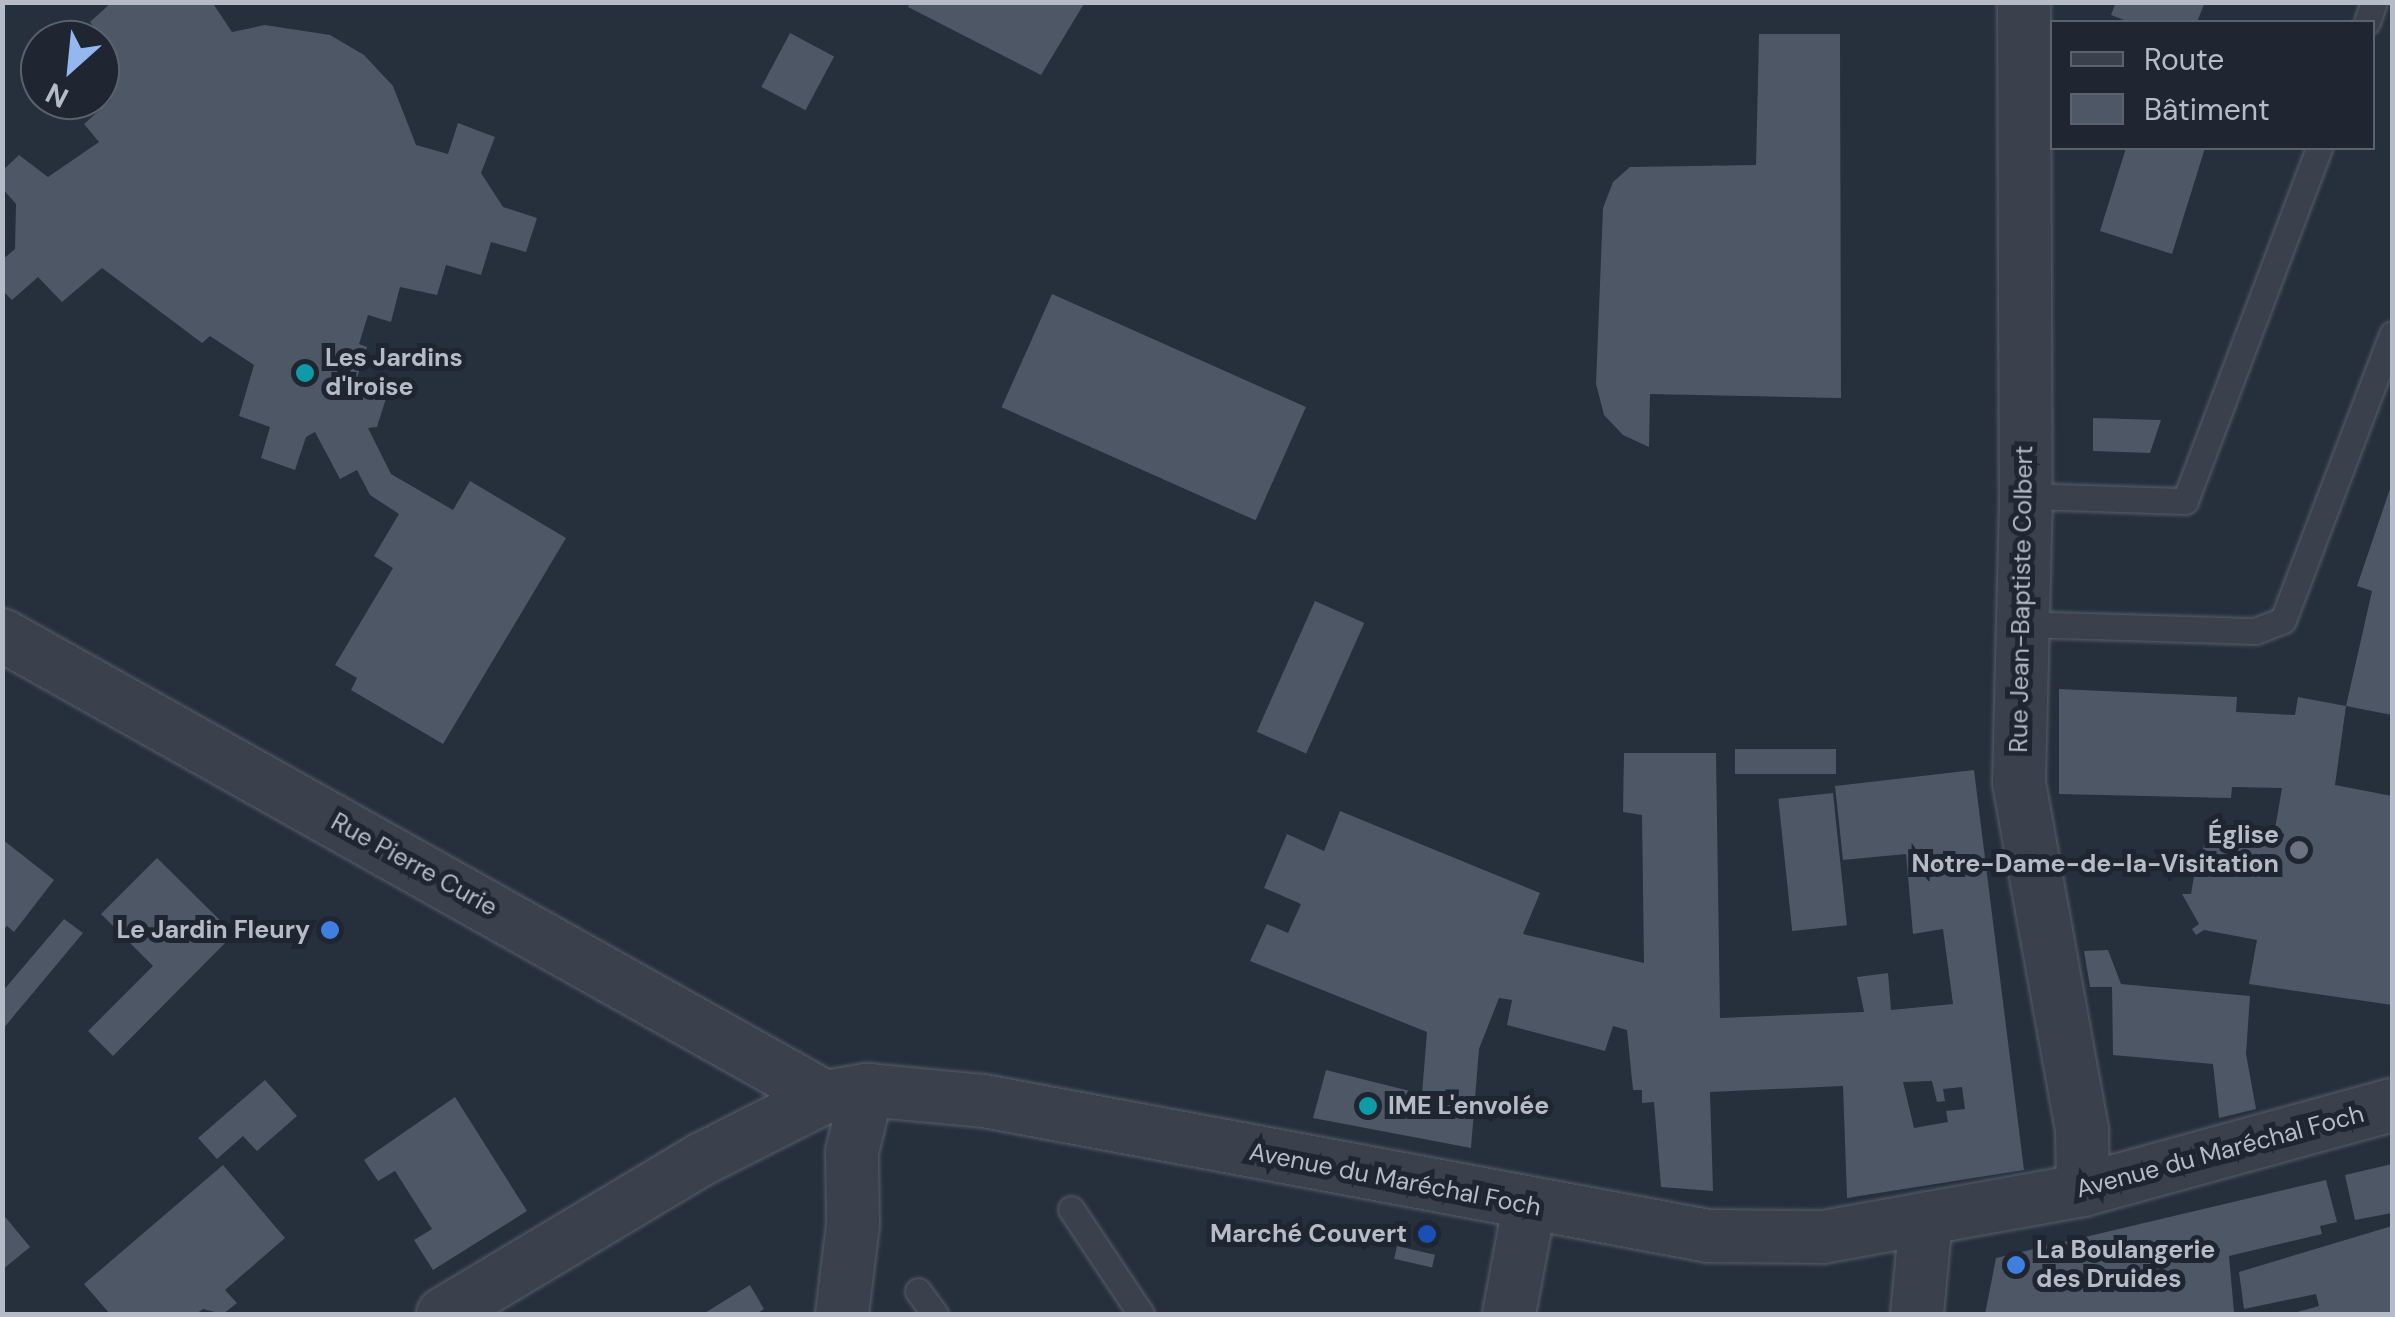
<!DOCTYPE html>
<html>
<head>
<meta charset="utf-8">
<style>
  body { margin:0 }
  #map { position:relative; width:2395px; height:1317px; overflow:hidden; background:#262f3c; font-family:"DM Sans",sans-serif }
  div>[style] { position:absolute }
  .building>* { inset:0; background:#4d5765; transform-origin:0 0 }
  .roads { filter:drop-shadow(0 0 2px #585f6a) drop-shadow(0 0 2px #585f6a) }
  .service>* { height:25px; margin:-12.5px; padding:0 12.5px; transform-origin:12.5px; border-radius:12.5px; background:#3a414c }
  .minor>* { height:52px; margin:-26px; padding:0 26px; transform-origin:26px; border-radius:26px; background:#3a414c }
  .dots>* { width:28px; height:28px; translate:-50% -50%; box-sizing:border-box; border:5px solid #1f2631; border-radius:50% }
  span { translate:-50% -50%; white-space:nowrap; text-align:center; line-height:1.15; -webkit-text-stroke:10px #1f2631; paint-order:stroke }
  .poi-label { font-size:25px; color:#b6bcc7; font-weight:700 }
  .left { translate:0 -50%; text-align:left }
  .right { translate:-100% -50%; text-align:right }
  .street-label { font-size:25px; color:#b6bcc7 }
  .frame { position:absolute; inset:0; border:5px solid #b6bcc7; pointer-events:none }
  .legend { position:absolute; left:2050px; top:20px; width:325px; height:130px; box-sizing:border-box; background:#1f2631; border:2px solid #5b626d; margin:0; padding:12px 18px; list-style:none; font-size:30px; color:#b6bcc7 }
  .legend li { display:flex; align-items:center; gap:20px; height:50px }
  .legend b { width:50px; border:2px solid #5b626d }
  .north { position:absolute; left:20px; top:20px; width:100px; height:100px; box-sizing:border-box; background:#1f2631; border:2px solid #5b626d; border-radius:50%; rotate:207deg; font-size:28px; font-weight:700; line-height:40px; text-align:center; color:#b6bcc7 }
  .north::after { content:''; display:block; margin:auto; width:35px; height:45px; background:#93b7ee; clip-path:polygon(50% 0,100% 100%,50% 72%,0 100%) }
</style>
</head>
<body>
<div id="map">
  <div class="building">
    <i style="clip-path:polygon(112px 2px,212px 2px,232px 32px,265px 25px,330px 35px,364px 55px,393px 86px,416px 145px,448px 154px,458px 123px,495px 137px,481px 173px,503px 207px,537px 218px,526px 252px,491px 242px,481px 275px,446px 265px,437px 295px,400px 287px,391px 322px,368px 315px,359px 344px,367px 347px,356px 381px,388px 392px,377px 427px,368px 428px,391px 474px,453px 510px,470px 481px,566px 538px,443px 744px,351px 690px,357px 678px,335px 665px,393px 568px,374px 556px,399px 514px,370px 495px,357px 470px,340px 479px,315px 432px,306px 437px,295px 470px,261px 458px,270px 427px,239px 416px,254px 365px,210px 336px,202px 343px,102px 268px,62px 302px,38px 277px,12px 300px,2px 290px,2px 260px,15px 249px,16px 204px,2px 188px,2px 171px,19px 155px,48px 177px,99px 142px,84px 124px,111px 100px,100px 87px,100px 58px,109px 50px,90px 22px)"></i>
    <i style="clip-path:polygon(910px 2px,1085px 2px,1041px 75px,908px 7px)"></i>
    <i style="clip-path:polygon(2116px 2px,2205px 2px,2197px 22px,2129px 22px,2111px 15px)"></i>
    <i style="left:790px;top:33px;width:50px;height:61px;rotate:28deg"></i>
    <i style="clip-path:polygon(1759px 34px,1840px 34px,1841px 398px,1650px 394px,1649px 447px,1623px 435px,1604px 415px,1596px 384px,1603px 208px,1613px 182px,1630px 167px,1756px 165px)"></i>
    <i style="clip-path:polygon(2126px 148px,2205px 148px,2172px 254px,2100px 231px)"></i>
    <i style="left:1052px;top:294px;width:278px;height:124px;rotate:24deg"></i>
    <i style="clip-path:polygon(2093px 418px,2161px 420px,2150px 453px,2093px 451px)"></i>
    <i style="clip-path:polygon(2392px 483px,2392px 715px,2346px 706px,2335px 785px,2392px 796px,2392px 1005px,2249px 984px,2257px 940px,2204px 930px,2196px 935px,2192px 929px,2199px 924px,2182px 894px,2191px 894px,2196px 865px,2188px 861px,2193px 854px,2200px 858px,2209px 831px,2272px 846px,2282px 788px,2232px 787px,2231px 798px,2059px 794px,2059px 689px,2237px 697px,2236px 712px,2295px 715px,2298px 697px,2346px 706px,2372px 591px,2357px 586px)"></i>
    <i style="left:1315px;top:601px;width:54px;height:143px;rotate:24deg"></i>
    <i style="left:1836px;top:749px;width:25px;height:101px;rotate:90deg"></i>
    <i style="clip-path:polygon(evenodd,1624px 753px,1716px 753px,1720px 1018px,1864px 1012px,1857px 977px,1888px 973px,1891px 1010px,1953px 1004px,1943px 929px,1913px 934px,1906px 854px,1843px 860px,1835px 786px,1974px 770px,2024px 1170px,1847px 1198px,1843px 1086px,1710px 1092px,1713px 1191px,1661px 1187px,1654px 1102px,1642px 1103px,1642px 1090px,1633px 1090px,1627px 1030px,1613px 1026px,1605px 1051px,1507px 1025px,1512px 1000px,1499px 998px,1479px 1049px,1471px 1148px,1313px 1118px,1326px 1070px,1422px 1094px,1427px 1032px,1250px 961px,1267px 924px,1288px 933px,1301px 904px,1264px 888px,1287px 834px,1324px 851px,1340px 811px,1540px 893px,1523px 934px,1644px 963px,1642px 815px,1623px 812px,1624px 753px,1932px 1081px,1937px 1102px,1945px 1101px,1943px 1089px,1962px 1087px,1965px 1109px,1946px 1111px,1948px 1122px,1914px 1128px,1903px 1082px,1932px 1081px)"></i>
    <i style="left:1833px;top:793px;width:133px;height:55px;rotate:84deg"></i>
    <i style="clip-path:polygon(2px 839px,54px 880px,14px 932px,7px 926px,2px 931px)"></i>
    <i style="clip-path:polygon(157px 858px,234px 934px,113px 1056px,88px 1031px,153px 966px,101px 914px)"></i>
    <i style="clip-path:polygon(64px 919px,83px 933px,2px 1030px,2px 992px)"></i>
    <i style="clip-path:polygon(2108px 950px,2121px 984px,2250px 996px,2246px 1054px,2256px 1109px,2219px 1118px,2213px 1064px,2113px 1055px,2112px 987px,2090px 987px,2084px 951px)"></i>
    <i style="clip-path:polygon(265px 1080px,297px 1116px,257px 1151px,243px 1136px,217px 1159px,198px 1138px)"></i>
    <i style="clip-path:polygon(455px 1097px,527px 1211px,433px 1270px,414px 1240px,432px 1229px,395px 1171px,378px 1181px,364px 1160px)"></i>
    <i style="clip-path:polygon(2392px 1164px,2392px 1213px,2355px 1220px,2345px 1175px)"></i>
    <i style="clip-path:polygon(223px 1165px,285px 1238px,225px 1290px,237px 1303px,223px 1314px,203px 1309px,196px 1314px,110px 1314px,84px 1284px)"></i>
    <i style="clip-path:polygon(2326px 1180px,2337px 1222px,2320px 1226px,2322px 1234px,2229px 1256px,2234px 1312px,1985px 1314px,1996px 1258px)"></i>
    <i style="clip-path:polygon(2px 1213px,30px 1247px,2px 1270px)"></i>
    <i style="clip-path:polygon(2392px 1226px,2392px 1314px,2290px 1314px,2319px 1306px,2316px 1294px,2244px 1309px,2239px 1272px)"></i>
    <i style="left:1397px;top:1246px;width:39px;height:13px;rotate:13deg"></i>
    <i style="clip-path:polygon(750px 1285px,764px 1309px,756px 1314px,703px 1314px)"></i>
  </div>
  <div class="roads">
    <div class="service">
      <i style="left:2367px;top:22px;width:21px;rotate:-71deg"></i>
      <i style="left:2026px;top:496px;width:159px;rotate:1.8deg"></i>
      <i style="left:2185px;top:501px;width:378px;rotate:-69.2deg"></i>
      <i style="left:2022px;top:624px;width:233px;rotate:1.7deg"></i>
      <i style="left:2255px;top:631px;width:30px;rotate:-21deg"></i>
      <i style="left:2283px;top:620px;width:306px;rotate:-69.1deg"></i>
      <i style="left:1071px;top:1209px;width:126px;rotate:56.3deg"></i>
      <i style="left:918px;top:1291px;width:29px;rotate:54deg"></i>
    </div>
    <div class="minor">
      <i style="left:2024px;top:2px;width:494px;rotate:89.8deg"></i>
      <i style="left:2026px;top:496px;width:287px;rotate:91.4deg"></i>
      <i style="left:2019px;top:783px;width:354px;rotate:79.7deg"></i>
      <i style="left:2082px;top:1131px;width:59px;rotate:89deg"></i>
      <i style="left:2px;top:635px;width:944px;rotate:29.31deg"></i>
      <i style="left:443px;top:1314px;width:302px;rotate:-30.9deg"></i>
      <i style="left:702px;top:1159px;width:138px;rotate:-26.8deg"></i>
      <i style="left:825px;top:1097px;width:43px;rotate:-9.5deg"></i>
      <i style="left:867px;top:1090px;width:118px;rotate:5.4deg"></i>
      <i style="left:984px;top:1101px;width:736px;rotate:10.56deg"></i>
      <i style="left:1708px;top:1236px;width:115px;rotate:0.5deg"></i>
      <i style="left:1823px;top:1237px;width:264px;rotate:-10.2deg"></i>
      <i style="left:2083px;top:1190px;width:320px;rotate:-15.4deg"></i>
      <i style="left:842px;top:1314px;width:90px;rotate:-83deg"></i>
      <i style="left:853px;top:1225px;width:73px;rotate:-90.8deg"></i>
      <i style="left:852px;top:1152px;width:64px;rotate:-76.4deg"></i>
      <i style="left:1509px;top:1314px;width:109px;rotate:-79.4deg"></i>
      <i style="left:1917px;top:1314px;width:96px;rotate:-84.6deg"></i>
    </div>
  </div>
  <div class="dots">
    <i style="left:305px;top:373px;background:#0f9aa8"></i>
    <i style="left:2299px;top:850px;background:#6b7280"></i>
    <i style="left:330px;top:930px;background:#3f7fe0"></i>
    <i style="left:1368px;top:1106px;background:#0f9aa8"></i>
    <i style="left:1427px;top:1234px;background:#1a4fb4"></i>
    <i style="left:2016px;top:1265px;background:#3f7fe0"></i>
  </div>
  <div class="poi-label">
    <span class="left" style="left:325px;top:373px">Les Jardins<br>d'Iroise</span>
    <span class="right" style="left:2279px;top:850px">Église<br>Notre-Dame-de-la-Visitation</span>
    <span class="right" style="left:310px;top:930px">Le Jardin Fleury</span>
    <span class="left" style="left:1388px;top:1106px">IME L'envolée</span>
    <span class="right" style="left:1407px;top:1234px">Marché Couvert</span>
    <span class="left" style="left:2036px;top:1265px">La Boulangerie<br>des Druides</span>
  </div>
  <div class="street-label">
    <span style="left:2022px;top:599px;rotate:-89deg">Rue Jean-Baptiste Colbert</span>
    <span style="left:414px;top:865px;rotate:29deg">Rue Pierre Curie</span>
    <span style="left:2220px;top:1152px;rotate:-15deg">Avenue du Maréchal Foch</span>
    <span style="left:1395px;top:1180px;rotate:11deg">Avenue du Maréchal Foch</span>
  </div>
  <div class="frame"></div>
  <ul class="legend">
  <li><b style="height:12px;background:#3a414c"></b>Route</li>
  <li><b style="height:28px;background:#4d5765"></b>Bâtiment</li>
  </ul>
  <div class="north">N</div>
</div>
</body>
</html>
